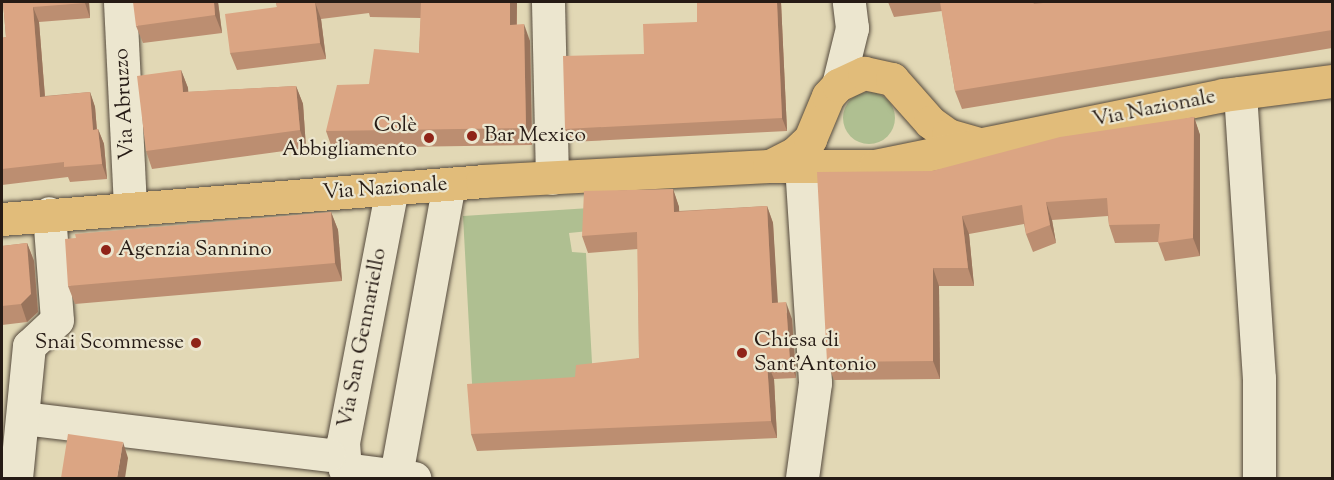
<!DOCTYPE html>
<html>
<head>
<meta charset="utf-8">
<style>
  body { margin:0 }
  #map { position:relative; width:1334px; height:480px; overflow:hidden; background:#e2d8b5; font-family:"Sorts Mill Goudy",serif }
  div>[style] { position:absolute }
  .green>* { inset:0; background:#afbf91 }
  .round { border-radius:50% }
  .roads { filter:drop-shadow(0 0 2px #554a3d) drop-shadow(0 0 2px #554a3d) }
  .minor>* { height:33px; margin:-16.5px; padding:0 16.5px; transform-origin:16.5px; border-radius:16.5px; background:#ece6cf }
  .major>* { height:33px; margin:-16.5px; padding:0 16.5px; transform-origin:16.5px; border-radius:16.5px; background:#e1bc7a }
  .wall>* { inset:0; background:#bc8e71 }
  .shaded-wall>* { inset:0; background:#99745c }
  .building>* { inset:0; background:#dba583 }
  .dots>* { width:16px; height:16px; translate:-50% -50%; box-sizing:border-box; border:3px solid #ece6cf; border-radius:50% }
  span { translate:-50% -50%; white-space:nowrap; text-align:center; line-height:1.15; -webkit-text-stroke:4.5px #ece6cf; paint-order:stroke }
  .street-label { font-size:21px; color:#261b15 }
  .poi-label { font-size:21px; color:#261b15 }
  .right { translate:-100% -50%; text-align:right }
  .left { translate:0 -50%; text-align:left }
  .frame { position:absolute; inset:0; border:3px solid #261b15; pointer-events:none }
</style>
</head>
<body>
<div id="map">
  <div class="green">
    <i class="round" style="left:843px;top:92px;width:52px;height:52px"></i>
    <i style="clip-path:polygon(590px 208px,589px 231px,569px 233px,572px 252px,586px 253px,593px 381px,473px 401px,463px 216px)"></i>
  </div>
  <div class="roads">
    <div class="minor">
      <i style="left:120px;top:2px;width:205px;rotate:87.2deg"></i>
      <i style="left:548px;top:2px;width:176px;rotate:88.7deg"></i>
      <i style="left:838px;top:85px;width:59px;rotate:-76.2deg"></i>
      <i style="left:852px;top:28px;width:26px;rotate:-97deg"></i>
      <i style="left:1240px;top:93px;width:286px;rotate:86.2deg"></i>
      <i style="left:1259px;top:378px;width:100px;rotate:90deg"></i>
      <i style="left:801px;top:165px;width:218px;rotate:86.3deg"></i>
      <i style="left:815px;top:383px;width:96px;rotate:97.8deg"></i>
      <i style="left:392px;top:188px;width:259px;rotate:100.9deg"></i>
      <i style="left:343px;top:442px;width:27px;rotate:86deg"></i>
      <i style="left:345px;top:469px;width:70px;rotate:7.4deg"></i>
      <i style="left:24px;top:418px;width:307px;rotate:6.9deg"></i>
      <i style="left:396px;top:475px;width:296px;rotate:-79.7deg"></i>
      <i style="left:16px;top:478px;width:133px;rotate:-84.4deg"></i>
      <i style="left:29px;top:346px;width:38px;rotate:-43deg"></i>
      <i style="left:57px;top:320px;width:107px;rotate:-94.3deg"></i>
    </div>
    <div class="major">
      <i style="left:770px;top:166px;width:28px;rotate:-27deg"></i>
      <i style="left:795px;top:153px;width:21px;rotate:-43deg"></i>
      <i style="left:810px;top:139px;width:47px;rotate:-67.3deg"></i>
      <i style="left:828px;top:96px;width:15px;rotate:-48deg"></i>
      <i style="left:838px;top:85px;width:29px;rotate:-25deg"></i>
      <i style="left:864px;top:73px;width:29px;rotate:12deg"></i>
      <i style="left:892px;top:79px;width:57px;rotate:48.5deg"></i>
      <i style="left:930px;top:122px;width:22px;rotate:36deg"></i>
      <i style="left:948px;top:135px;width:29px;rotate:16deg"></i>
      <i style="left:2px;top:219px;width:482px;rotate:-4.5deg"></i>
      <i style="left:482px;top:181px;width:287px;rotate:-3deg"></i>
      <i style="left:769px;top:166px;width:106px"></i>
      <i style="left:875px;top:166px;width:355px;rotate:-11.5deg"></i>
      <i style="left:1223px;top:95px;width:110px;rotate:-7.3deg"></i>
    </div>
  </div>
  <div class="wall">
    <i style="clip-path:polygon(3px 2px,89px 2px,90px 18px,39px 22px,45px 96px,90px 92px,95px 107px,97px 130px,98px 129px,104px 144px,107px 179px,70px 182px,68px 177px,2px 185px,2px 38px,6px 37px)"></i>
    <i style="clip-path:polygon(218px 2px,222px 33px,143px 43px,136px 26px)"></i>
    <i style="clip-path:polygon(276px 2px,517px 2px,517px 25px,530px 41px,532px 145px,332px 148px,326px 131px,369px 84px,419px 53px,421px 18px,370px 17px,369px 13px,321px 19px,326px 59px,237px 70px,230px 53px,277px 7px)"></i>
    <i style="clip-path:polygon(697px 2px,781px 2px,787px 131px,570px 142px,565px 129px,644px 54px,697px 22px)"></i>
    <i style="clip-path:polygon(888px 2px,1037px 2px,1038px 3px,1332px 2px,1332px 48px,962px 109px,955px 91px,942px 11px,894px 17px)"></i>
    <i style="clip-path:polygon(181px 70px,188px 88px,188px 92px,296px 86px,303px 104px,306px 148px,152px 169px,146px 151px)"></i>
    <i style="clip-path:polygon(1194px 117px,1200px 135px,1200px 256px,1165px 261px,1158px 242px,1115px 243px,1109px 225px,1108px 216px,1052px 220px,1056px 243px,1033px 252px,1026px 234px,1024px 224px,969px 234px,974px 286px,939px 286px,940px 379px,834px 380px,827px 362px,932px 171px)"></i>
    <i style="clip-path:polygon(673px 189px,679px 207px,679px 211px,767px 206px,773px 223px,777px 303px,792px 319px,796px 378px,774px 379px,777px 438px,477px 451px,471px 434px,575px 377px,639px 358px,638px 249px,588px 253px,582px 236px)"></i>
    <i style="clip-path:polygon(331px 212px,338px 230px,342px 281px,75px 304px,68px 286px)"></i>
    <i style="clip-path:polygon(27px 243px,34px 261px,38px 312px,27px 322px,2px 325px,2px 246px)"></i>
  </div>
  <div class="shaded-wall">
    <i style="clip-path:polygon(85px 2px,89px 2px,90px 18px,85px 3px)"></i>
    <i style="clip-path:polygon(214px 2px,218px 2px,222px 33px,215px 15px)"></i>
    <i style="clip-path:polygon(315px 2px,321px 19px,326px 59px,320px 43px)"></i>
    <i style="clip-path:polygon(510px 2px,517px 2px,516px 42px,510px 25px)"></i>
    <i style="clip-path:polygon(777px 2px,781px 2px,787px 131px,782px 118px)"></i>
    <i style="clip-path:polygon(33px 7px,39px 22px,46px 111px,40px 97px)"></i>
    <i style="clip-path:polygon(524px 24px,530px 41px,532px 145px,526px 128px)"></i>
    <i style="clip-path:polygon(181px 70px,188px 88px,190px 110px,183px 92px)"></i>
    <i style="clip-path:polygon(296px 86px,303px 104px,306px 148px,300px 130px)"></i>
    <i style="clip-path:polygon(90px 92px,95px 107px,98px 145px,93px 130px)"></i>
    <i style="clip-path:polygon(1194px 117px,1200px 135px,1200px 256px,1193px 238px)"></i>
    <i style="clip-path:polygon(98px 129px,104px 144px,107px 179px,102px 164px)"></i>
    <i style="clip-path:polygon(673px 189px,679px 207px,680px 229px,674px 212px)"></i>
    <i style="clip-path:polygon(1046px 202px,1052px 220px,1056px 243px,1050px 225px)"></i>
    <i style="clip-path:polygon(767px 206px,773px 223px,779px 320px,772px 303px)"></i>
    <i style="clip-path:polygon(331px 212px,338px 230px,342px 281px,335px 263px)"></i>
    <i style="clip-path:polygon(962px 216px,969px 234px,974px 286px,968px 268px)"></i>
    <i style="clip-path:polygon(27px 243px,34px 261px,38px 312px,27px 322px,21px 304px)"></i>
    <i style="clip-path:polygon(933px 268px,939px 286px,940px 379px,933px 361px)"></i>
    <i style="clip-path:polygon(786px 302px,792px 319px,796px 378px,790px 361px)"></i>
    <i style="clip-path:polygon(767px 362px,774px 379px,777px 438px,771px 421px)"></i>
    <i style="clip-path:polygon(123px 442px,128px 458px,125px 478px,117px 478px)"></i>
  </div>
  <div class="building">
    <i style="clip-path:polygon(3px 2px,85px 2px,85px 3px,33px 7px,40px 97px,90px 92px,93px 130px,98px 129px,102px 164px,64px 167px,64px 162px,2px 169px,2px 38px,6px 37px)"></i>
    <i style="clip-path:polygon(133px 2px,214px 2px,215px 15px,136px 26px)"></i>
    <i style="clip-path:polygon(276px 2px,318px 2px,315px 2px,320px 43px,230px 53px,225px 14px,277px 7px)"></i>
    <i style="clip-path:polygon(421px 2px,510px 2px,510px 25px,524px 24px,526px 128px,326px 131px,337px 85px,369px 84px,374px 49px,419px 53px)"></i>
    <i style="clip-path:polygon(697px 2px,777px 2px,782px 118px,565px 129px,563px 56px,644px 54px,643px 24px,697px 22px)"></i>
    <i style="clip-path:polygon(940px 2px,1033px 2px,1034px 4px,1052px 2px,1332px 2px,1332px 30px,955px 91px)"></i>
    <i style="clip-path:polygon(181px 70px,183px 92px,296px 86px,300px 130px,146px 151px,137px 76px)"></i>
    <i style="clip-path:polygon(1194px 117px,1193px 238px,1158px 243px,1160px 224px,1109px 225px,1107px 198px,1046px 202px,1050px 225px,1026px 234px,1022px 205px,962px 216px,968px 268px,933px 268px,933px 361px,827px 362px,817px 172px,932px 171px,1060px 137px)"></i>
    <i style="clip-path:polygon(673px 189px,674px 212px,767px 206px,772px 303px,786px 302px,790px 361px,767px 362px,771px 421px,471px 434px,467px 384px,575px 377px,576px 365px,639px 358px,637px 232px,582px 236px,584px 191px)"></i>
    <i style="clip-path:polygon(331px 212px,335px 263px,68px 286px,65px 239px,76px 238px,75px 234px)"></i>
    <i style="clip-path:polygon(27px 243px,31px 294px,21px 304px,2px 306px,2px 246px)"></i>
    <i style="clip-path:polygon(68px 434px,123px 442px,117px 478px,61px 478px)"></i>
  </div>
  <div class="dots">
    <i style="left:472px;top:136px;background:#8f2418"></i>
    <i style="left:429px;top:138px;background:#8f2418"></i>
    <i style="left:106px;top:250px;background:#8f2418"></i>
    <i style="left:196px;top:343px;background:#8f2418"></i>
    <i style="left:742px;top:353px;background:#8f2418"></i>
  </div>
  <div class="street-label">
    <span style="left:125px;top:104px;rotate:-93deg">Via Abruzzo</span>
    <span style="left:1154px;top:109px;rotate:-11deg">Via Nazionale</span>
    <span style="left:385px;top:189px;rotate:-4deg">Via Nazionale</span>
    <span style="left:363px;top:338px;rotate:-79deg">Via San Gennariello</span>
  </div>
  <div class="poi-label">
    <span class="right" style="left:417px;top:138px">Colè<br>Abbigliamento</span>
    <span class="left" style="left:484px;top:136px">Bar Mexico</span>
    <span class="left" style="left:118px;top:250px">Agenzia Sannino</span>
    <span class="left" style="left:754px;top:353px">Chiesa di<br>Sant'Antonio</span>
    <span class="right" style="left:184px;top:343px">Snai Scommesse</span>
  </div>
  <div class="frame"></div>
</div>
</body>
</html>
